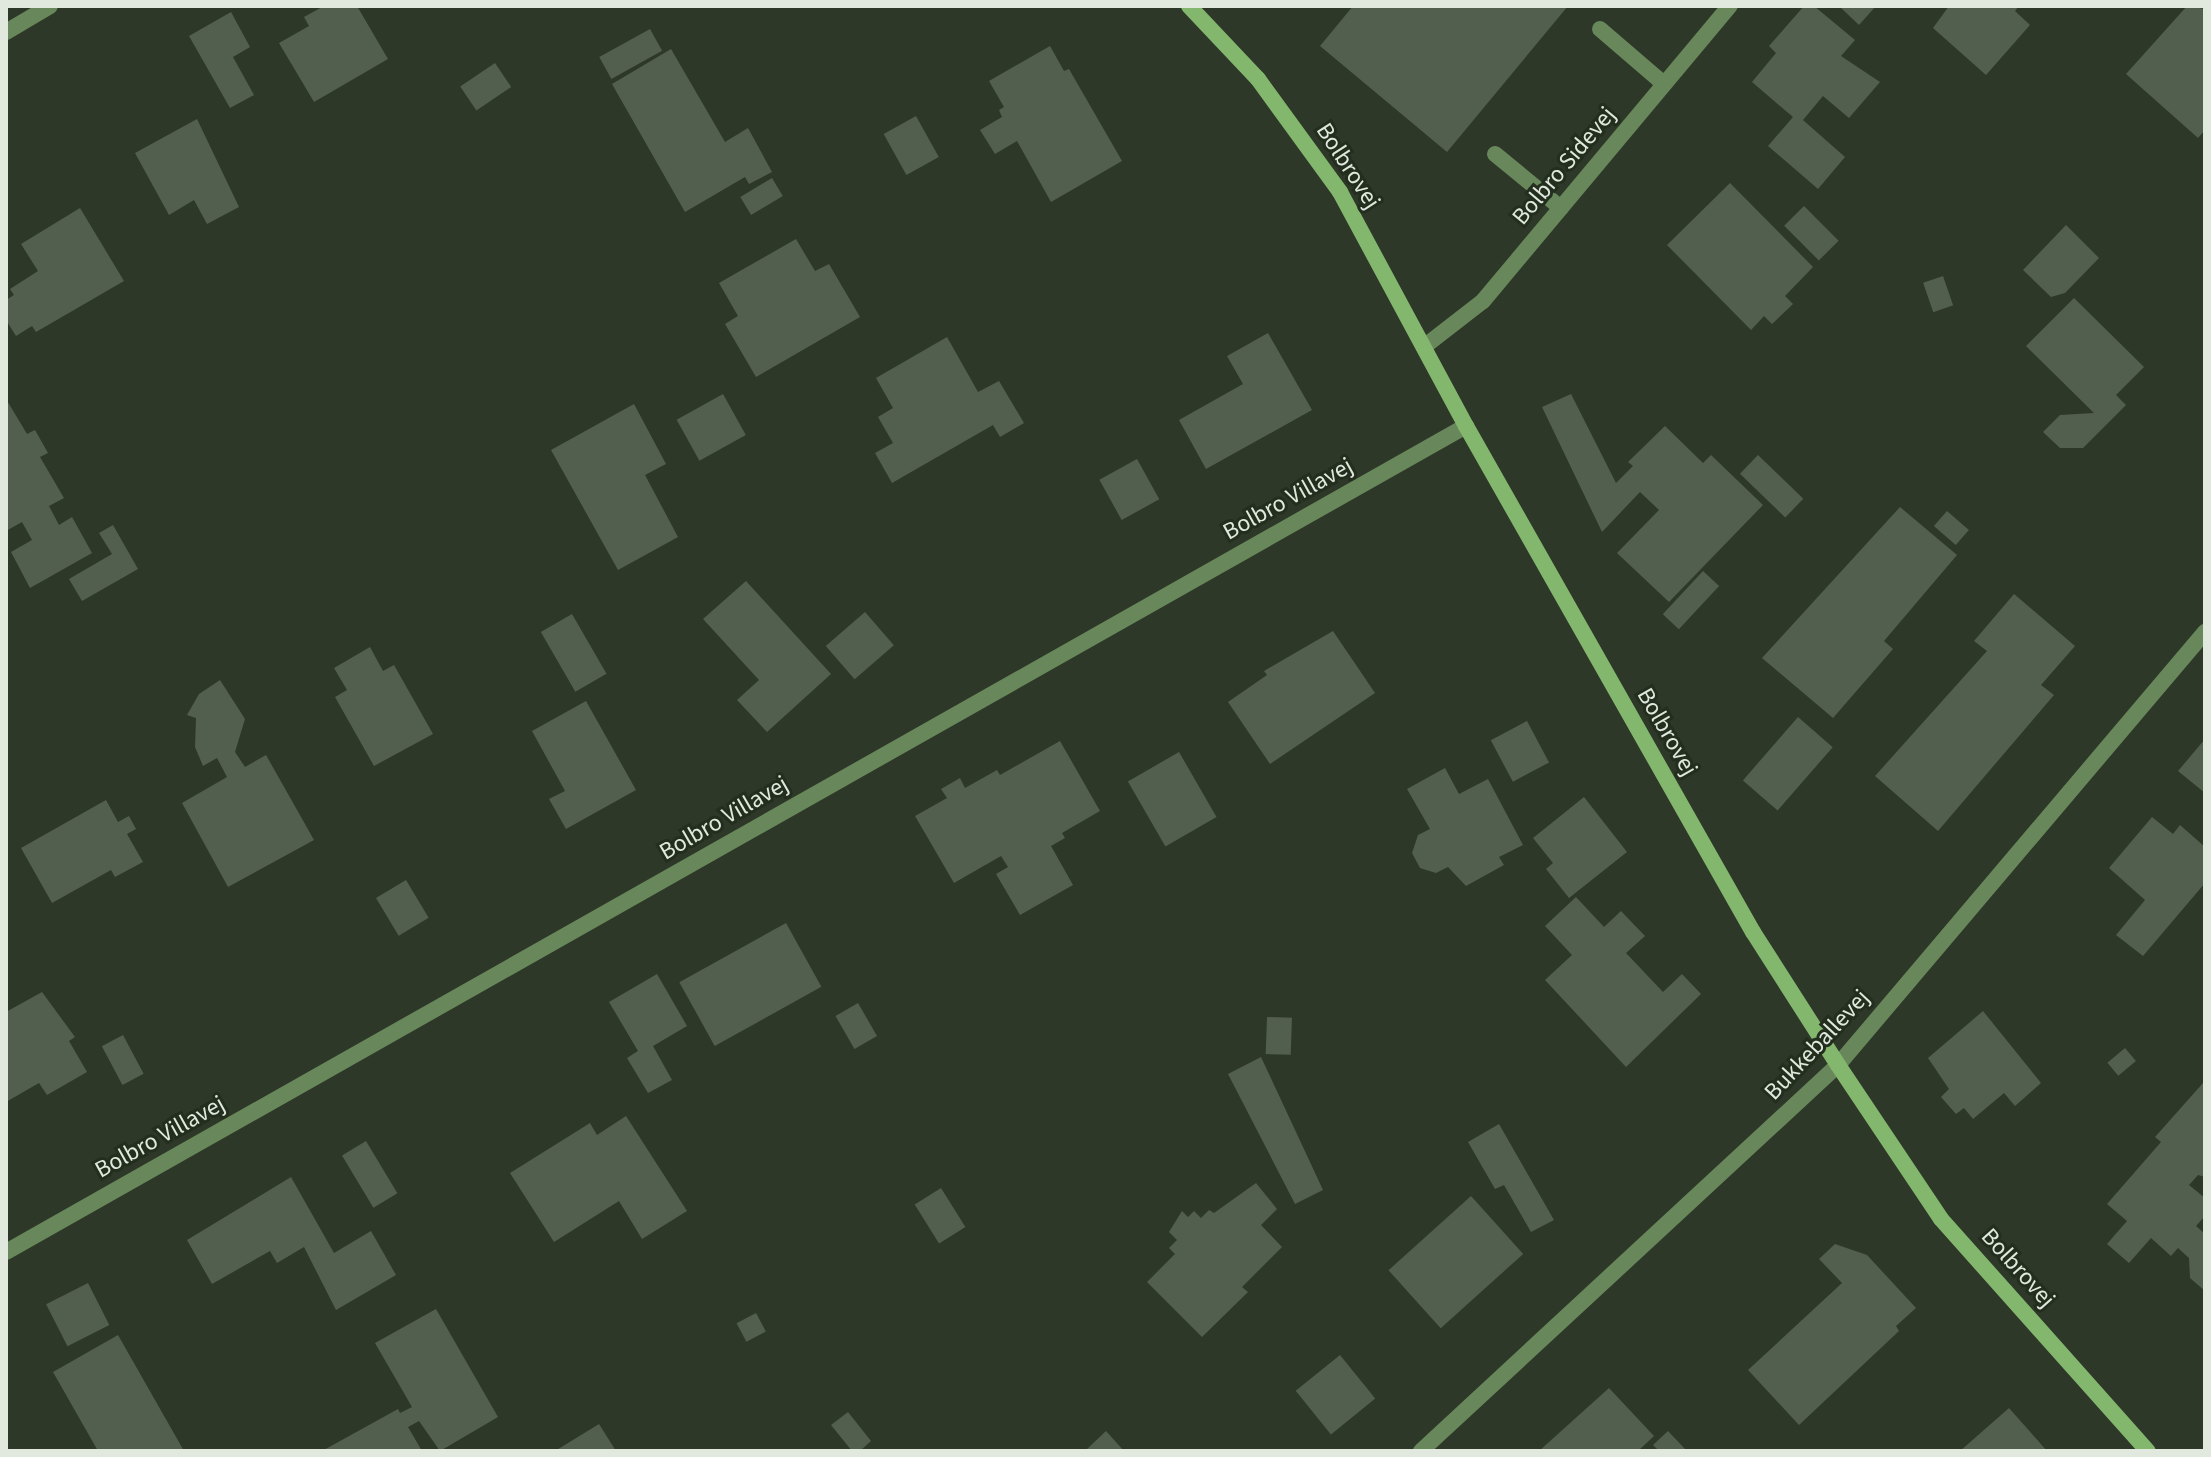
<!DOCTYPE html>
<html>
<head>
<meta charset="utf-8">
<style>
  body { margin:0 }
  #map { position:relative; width:2211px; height:1457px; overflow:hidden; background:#2d3828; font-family:"Source Sans 3",sans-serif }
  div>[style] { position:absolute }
  .building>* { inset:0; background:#535f4e; transform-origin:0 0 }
  .lane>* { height:16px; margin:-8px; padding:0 8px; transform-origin:8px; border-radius:8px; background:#68885b }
  .street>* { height:16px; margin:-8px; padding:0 8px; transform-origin:8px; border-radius:8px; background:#68885b }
  .secondary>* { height:16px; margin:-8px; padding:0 8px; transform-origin:8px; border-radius:8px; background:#84b76e }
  span { translate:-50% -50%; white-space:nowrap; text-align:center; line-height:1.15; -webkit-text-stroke:6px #232e1e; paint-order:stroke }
  .street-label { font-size:24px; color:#e1e9de }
  .frame { position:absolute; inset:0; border:8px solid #e1e9de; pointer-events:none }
</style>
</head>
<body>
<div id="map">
  <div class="building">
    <i style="clip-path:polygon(324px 6px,357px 6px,388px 59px,314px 102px,279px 43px,309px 26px,304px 17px)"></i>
    <i style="clip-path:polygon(1353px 6px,1568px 6px,1447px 152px,1320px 46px)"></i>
    <i style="clip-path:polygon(1804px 6px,1814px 6px,1855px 40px,1841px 56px,1880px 82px,1849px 118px,1823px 96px,1803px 120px,1845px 157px,1818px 189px,1768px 146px,1793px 117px,1752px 82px,1776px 53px,1769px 46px)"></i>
    <i style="clip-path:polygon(1839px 6px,1876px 6px,1859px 25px)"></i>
    <i style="clip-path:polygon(1949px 6px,2019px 6px,2015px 11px,2030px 25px,1986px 75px,1933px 28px)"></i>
    <i style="clip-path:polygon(2187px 6px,2205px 9px,2205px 130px,2198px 138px,2126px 74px)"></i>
    <i style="clip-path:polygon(231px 12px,250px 47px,233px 57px,254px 95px,230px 108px,189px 36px)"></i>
    <i style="left:650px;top:29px;width:25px;height:58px;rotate:61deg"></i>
    <i style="clip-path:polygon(1050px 46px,1064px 71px,1069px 69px,1122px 161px,1051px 202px,1017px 141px,995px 154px,980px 130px,1002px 117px,999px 110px,1004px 107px,989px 81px)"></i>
    <i style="clip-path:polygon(671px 49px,725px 142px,748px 128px,772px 172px,749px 184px,745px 177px,685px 212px,612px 84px)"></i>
    <i style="left:495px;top:63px;width:29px;height:42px;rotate:56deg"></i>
    <i style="left:916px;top:116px;width:47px;height:37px;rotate:61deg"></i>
    <i style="clip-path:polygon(197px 119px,239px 207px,207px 224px,194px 200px,169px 215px,135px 153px)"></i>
    <i style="left:772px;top:178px;width:21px;height:37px;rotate:59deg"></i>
    <i style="clip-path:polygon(1730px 183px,1813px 267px,1785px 296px,1793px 304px,1772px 324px,1764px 316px,1751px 330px,1667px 245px)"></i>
    <i style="left:1804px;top:206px;width:49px;height:28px;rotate:45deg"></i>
    <i style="clip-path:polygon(80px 208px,124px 281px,36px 332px,32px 326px,16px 336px,6px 320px,6px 300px,14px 295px,10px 289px,38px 271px,21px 244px)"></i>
    <i style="clip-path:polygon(2066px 225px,2099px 258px,2065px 293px,2051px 297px,2023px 270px)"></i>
    <i style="clip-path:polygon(796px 239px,815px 271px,829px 264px,860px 317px,756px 377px,725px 324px,738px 316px,719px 283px)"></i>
    <i style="left:1943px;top:276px;width:31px;height:21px;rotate:71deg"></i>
    <i style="clip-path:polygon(2074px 298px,2144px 367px,2116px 395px,2126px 405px,2083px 448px,2060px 448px,2043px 432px,2060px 415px,2094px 413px,2026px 346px)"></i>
    <i style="clip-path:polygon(1268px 333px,1312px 410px,1206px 469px,1179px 420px,1243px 384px,1227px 356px)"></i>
    <i style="clip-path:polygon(947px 337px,978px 392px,999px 381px,1024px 423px,1000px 437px,993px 425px,892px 483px,875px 453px,893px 443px,878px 417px,893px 408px,876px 378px)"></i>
    <i style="left:723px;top:394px;width:47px;height:53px;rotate:61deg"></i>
    <i style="clip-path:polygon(1571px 394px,1616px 483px,1633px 466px,1628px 462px,1665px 426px,1703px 463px,1711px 455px,1763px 505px,1669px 602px,1617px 553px,1659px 510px,1640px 492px,1602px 532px,1542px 407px)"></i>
    <i style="clip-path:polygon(6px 399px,27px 434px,35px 430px,48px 453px,40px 457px,64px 498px,49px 506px,59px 525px,72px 517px,92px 553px,30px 588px,11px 552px,32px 540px,22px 522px,6px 531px)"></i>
    <i style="clip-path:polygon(634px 404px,666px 464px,645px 475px,678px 537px,618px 570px,551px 450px)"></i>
    <i style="left:1758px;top:455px;width:63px;height:26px;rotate:44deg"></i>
    <i style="left:1137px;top:459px;width:46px;height:43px;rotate:61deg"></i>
    <i style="clip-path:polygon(1900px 507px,1957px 555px,1884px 641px,1893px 649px,1833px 718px,1762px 658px)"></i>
    <i style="left:1947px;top:511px;width:29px;height:20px;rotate:41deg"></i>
    <i style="clip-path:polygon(113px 525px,138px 569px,82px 601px,69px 579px,112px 554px,99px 533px)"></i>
    <i style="left:1703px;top:571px;width:22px;height:59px;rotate:43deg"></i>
    <i style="clip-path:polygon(746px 581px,831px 674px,767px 732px,737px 700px,759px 680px,703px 619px)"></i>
    <i style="clip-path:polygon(2014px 594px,2075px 646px,2041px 685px,2054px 695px,1938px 831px,1875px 776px,1987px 651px,1974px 641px)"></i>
    <i style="left:865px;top:612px;width:44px;height:52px;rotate:49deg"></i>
    <i style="left:572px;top:614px;width:69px;height:36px;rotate:60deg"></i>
    <i style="clip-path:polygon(1333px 631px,1375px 693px,1270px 764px,1228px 702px,1267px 675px,1264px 671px)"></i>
    <i style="clip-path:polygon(370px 647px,383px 671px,394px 665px,433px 734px,374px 766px,335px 697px,347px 690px,334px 668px)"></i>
    <i style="clip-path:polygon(220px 680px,245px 719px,235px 752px,245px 767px,266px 755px,314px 840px,228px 887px,182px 803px,227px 777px,217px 758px,203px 766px,195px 747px,196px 718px,187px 715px,199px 694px)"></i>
    <i style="clip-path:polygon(586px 701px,636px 790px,566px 829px,549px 799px,565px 791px,532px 731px)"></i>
    <i style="left:1798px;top:717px;width:46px;height:84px;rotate:41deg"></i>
    <i style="left:1527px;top:721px;width:47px;height:41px;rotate:62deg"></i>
    <i style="clip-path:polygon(2205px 739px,2205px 793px,2178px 771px)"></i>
    <i style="clip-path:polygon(1060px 741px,1100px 811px,1062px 833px,1065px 838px,1051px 846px,1073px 885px,1020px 915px,996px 874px,1008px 867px,1001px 856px,954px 883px,915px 816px,947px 798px,941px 789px,960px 778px,965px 788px,997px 770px,1000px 775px)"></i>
    <i style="left:1179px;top:752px;width:75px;height:59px;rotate:60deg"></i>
    <i style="clip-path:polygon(1445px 768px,1459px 794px,1488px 779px,1523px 845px,1499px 857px,1504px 865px,1466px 886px,1448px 867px,1436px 873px,1420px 868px,1412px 853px,1418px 835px,1430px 829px,1407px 789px)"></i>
    <i style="clip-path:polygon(1584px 797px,1627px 852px,1569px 898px,1546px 869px,1553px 863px,1533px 838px)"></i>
    <i style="clip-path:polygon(106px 800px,118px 822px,129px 816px,136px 829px,127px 834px,143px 862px,115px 877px,111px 870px,52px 903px,21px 848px)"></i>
    <i style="clip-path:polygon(2152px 817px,2173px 834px,2180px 825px,2205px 847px,2205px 883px,2143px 956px,2116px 935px,2145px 900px,2109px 868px)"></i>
    <i style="left:406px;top:880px;width:44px;height:35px;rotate:59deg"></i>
    <i style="clip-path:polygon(1576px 897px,1604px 927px,1621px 911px,1645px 936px,1626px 953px,1663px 992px,1682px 974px,1701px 994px,1626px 1067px,1545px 980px,1572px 955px,1545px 926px)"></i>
    <i style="left:786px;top:923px;width:73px;height:122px;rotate:61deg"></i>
    <i style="clip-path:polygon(657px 974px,687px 1026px,653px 1046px,672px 1080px,648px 1093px,627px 1058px,638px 1051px,609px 1002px)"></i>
    <i style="clip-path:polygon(42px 992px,75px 1037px,69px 1041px,87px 1072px,47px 1095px,39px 1083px,6px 1102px,6px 1012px)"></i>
    <i style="left:858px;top:1003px;width:38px;height:26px;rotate:60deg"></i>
    <i style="clip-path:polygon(1983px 1011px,2041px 1083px,2015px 1106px,2004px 1093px,1973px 1119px,1964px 1108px,1956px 1114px,1941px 1097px,1949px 1089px,1928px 1058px)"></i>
    <i style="left:1267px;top:1017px;width:25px;height:37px;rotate:2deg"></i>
    <i style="left:123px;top:1035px;width:44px;height:24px;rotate:62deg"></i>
    <i style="left:2125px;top:1048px;width:17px;height:23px;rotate:50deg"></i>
    <i style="clip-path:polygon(1261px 1057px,1323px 1190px,1295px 1204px,1228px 1074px)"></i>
    <i style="clip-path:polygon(2203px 1083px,2205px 1177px,2198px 1175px,2189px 1185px,2205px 1198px,2205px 1216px,2196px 1226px,2205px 1234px,2205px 1291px,2190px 1278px,2189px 1258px,2178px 1248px,2171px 1256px,2151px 1238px,2129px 1263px,2107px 1244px,2127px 1221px,2107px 1204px,2161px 1142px,2155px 1137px)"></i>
    <i style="clip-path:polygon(626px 1116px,687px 1211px,642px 1239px,619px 1201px,554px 1242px,510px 1173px,590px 1123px,597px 1135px)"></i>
    <i style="clip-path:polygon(1499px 1124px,1554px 1220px,1531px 1232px,1504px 1185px,1495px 1189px,1468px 1142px)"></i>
    <i style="left:366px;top:1141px;width:61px;height:28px;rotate:59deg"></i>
    <i style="clip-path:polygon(291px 1177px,334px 1253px,371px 1231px,396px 1275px,336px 1310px,304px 1247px,277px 1263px,270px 1251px,212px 1284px,187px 1240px)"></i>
    <i style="clip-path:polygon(1256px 1183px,1277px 1209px,1261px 1225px,1282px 1247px,1242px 1287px,1248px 1292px,1202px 1337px,1147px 1282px,1175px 1254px,1169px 1248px,1177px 1240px,1169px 1232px,1182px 1211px,1188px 1217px,1194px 1211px,1201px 1218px,1209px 1210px,1214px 1213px)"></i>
    <i style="left:941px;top:1188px;width:46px;height:31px;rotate:58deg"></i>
    <i style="left:1471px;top:1196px;width:78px;height:111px;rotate:48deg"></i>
    <i style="clip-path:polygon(1835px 1244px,1867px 1255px,1916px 1308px,1896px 1326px,1899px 1331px,1799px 1425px,1748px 1370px,1842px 1283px,1819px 1259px)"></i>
    <i style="left:88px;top:1283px;width:47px;height:47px;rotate:63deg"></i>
    <i style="clip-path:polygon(436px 1309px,498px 1417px,440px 1451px,419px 1421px,408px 1427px,422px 1451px,322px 1451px,398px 1409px,400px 1413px,412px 1407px,375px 1343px)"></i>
    <i style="left:756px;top:1313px;width:21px;height:22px;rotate:62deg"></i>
    <i style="clip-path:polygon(118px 1335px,184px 1451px,98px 1451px,53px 1372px)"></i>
    <i style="left:1340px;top:1355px;width:56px;height:57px;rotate:51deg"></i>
    <i style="clip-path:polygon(1609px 1388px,1654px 1436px,1638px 1451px,1539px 1451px)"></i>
    <i style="clip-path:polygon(2009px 1408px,2047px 1451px,1960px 1451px)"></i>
    <i style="clip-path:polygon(848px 1412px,871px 1441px,860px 1451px,852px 1451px,831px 1425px)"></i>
    <i style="clip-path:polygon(599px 1424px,616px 1451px,555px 1451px)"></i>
    <i style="clip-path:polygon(1106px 1431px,1124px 1451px,1085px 1451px)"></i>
    <i style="clip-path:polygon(1668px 1431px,1687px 1451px,1659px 1451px,1653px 1445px)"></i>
  </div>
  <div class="lane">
    <i style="left:1600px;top:29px;width:84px;rotate:40.7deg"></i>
    <i style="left:1495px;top:154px;width:85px;rotate:39.3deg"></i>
  </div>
  <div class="street">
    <i style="left:6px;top:32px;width:51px;rotate:-30.6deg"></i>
    <i style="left:1425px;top:346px;width:73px;rotate:-37.8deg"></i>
    <i style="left:1483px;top:301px;width:385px;rotate:-50.1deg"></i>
    <i style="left:6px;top:1252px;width:1677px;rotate:-29.5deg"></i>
    <i style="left:1421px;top:1451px;width:568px;rotate:-42.79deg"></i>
    <i style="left:1838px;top:1065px;width:568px;rotate:-49.72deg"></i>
  </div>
  <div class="secondary">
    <i style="left:1189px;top:6px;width:100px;rotate:46.6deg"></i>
    <i style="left:1258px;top:79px;width:140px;rotate:54deg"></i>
    <i style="left:1340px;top:192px;width:266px;rotate:61.7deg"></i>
    <i style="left:1466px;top:426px;width:582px;rotate:60.44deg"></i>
    <i style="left:1753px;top:932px;width:158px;rotate:57.4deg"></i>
    <i style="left:1838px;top:1065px;width:185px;rotate:56.2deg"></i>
    <i style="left:1941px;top:1219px;width:311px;rotate:48.3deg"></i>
  </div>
  <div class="street-label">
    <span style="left:1348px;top:166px;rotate:57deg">Bolbrovej</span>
    <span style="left:1564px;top:166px;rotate:-50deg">Bolbro Sidevej</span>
    <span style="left:1288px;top:499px;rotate:-29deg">Bolbro Villavej</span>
    <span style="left:1667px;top:732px;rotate:60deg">Bolbrovej</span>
    <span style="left:724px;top:818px;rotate:-30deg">Bolbro Villavej</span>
    <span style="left:1817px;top:1045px;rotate:-47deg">Bukkeballevej</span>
    <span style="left:160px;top:1137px;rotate:-29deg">Bolbro Villavej</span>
    <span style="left:2018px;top:1268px;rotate:48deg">Bolbrovej</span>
  </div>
  <div class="frame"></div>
</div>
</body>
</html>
